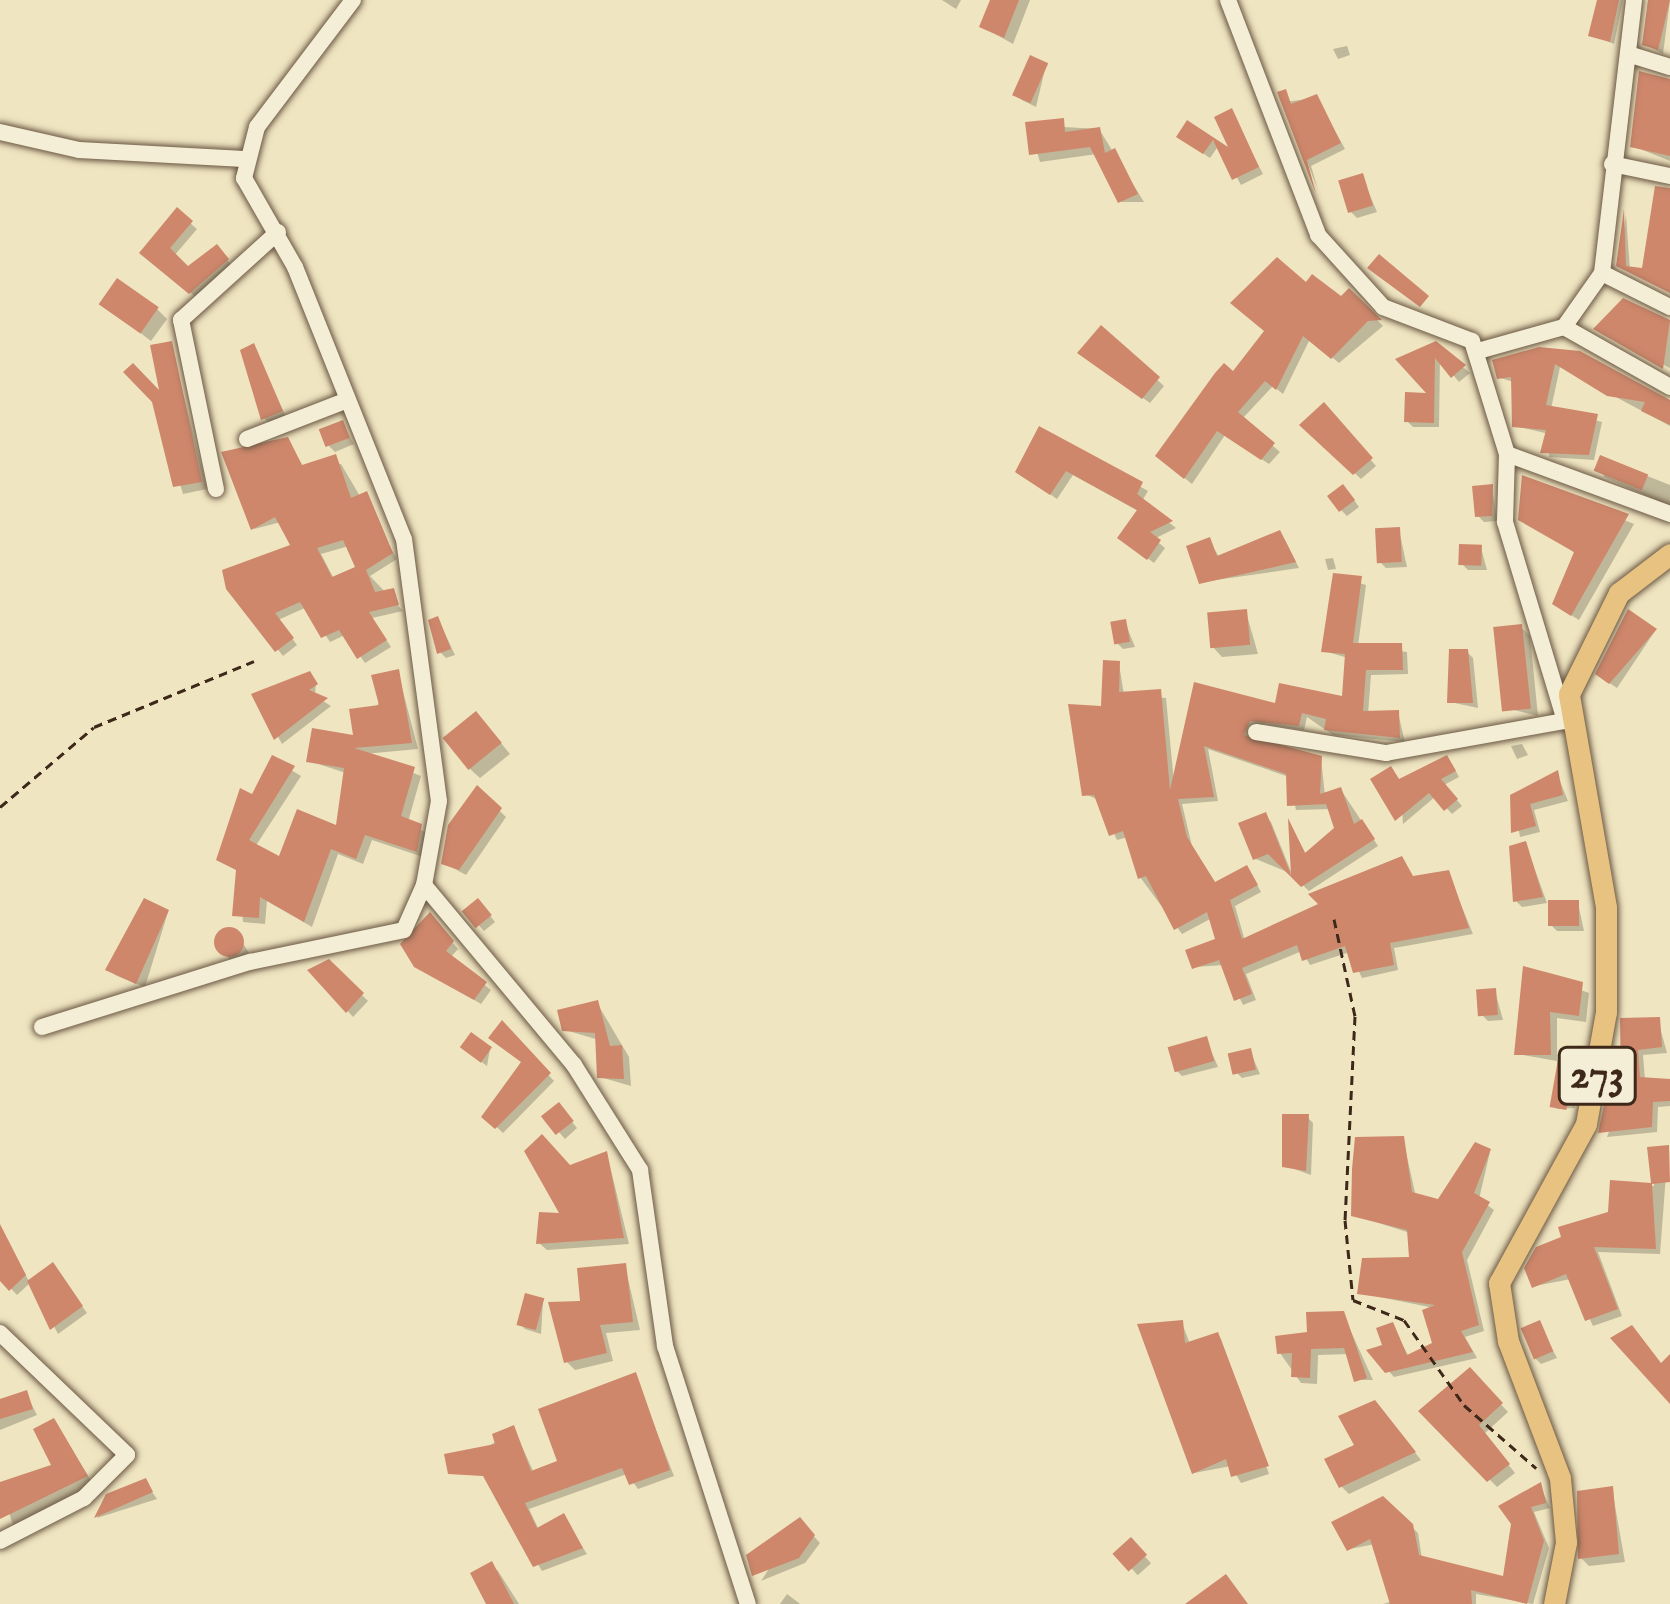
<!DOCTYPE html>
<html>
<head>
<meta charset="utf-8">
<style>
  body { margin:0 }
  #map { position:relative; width:1670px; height:1604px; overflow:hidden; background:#efe5c1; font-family:"IM FELL English",serif }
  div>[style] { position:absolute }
  .shadow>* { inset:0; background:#0003; transform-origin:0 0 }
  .building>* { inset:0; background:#ce876b; transform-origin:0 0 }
  .round { border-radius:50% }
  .path>* { height:3px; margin-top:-1.5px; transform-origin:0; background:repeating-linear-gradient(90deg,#3d2819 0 9px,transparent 0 15px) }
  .roads { filter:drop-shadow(0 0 3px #6a5743) drop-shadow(0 0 3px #6a5743) }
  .minor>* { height:16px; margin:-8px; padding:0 8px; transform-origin:8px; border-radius:8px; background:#f5eed7 }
  .major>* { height:21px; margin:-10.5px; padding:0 10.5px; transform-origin:10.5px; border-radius:10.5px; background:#e8c280 }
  span { translate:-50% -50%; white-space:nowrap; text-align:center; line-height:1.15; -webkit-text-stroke:10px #f5eed7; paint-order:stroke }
  .shield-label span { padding:3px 9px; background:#f5eed7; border:3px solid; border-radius:9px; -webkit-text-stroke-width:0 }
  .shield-label { font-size:42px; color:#3d2819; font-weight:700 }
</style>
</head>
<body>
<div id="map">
  <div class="shadow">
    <i style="clip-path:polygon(942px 0,961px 0,956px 9px)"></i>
    <i style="clip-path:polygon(993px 0,1030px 0,1013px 44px,983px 27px)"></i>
    <i style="clip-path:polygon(1601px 0,1623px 0,1614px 44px,1592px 35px)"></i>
    <i style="clip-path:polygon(1648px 0,1670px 0,1663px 54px,1645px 44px)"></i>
    <i style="clip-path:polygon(1347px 46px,1350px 55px,1338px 59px,1333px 49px)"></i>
    <i style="clip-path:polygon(1046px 65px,1036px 107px,1022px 100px,1016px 94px)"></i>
    <i style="clip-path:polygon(1670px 81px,1670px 161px,1633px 146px)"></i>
    <i style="clip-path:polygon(1317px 98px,1345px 149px,1311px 166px,1318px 190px,1284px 102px)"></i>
    <i style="clip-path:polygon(1231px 112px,1263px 174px,1241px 185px,1219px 145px,1210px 158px,1186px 142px,1188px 124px,1236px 156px)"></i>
    <i style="clip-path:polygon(1029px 125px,1099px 129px,1144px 202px,1121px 202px,1097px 154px,1040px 162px)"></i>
    <i style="clip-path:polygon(1362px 177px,1377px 212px,1357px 218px,1351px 212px)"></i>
    <i style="clip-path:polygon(1670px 189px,1670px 293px,1619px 265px,1626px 215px,1630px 270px,1645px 271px)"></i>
    <i style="clip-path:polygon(177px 212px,197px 229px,174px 256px,188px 270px,222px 253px,233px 267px,197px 298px,149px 259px)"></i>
    <i style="clip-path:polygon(1306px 286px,1342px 301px,1349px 292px,1383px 326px,1339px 363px,1310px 339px,1283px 394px,1273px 386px,1242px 419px,1280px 452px,1269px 464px,1225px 435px,1192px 484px,1166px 463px)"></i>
    <i style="clip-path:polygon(102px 304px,157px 309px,167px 319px,151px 341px)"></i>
    <i style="clip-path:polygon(1670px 320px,1670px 368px,1602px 334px,1665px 322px)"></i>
    <i style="clip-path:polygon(1101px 329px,1164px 386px,1150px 403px,1087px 358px)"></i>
    <i style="clip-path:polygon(171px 344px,207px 489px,183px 494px,155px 400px,164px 399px)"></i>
    <i style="clip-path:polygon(1435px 344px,1470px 373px,1459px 382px,1440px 359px,1439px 427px,1413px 427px,1407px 421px,1433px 396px)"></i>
    <i style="clip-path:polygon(254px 347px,286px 417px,269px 423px,264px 418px)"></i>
    <i style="clip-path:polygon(1579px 354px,1670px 401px,1670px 426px,1560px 367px,1551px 409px,1602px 422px,1594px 460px,1549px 457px,1549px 434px,1515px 426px,1514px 382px,1500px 378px)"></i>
    <i style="clip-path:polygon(1324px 406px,1376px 466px,1361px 479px,1304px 425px)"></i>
    <i style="clip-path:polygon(342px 424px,354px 444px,335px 452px,329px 446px)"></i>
    <i style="clip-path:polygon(1040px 430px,1148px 491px,1142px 501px,1176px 528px,1154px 539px,1165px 548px,1154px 563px,1127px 543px,1140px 512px,1073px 475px,1057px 499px,1025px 477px)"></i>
    <i style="clip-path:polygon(evenodd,287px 440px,304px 468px,341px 464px,397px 559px,370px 576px,403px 611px,372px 618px,391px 647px,365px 663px,345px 635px,330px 642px,307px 607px,278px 620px,297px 645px,283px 656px,229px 588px,294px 547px,281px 522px,254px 529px,225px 455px,287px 440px,349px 546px,359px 569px,334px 579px,321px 554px,349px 546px)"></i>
    <i style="clip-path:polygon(1602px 458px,1670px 485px,1670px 506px,1604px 477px)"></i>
    <i style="clip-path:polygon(1525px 479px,1634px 524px,1579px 620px,1563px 610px,1577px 554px,1521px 519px)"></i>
    <i style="clip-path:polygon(1492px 487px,1497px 521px,1484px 522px,1478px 516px)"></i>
    <i style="clip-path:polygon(1349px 493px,1359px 507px,1347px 516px,1341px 510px)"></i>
    <i style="clip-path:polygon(1399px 530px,1407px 567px,1386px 568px,1380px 562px)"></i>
    <i style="clip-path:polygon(1285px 540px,1299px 568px,1202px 582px,1209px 541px,1220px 558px)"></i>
    <i style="clip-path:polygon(1481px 548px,1487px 570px,1468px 570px,1462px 564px)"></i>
    <i style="clip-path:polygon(1325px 559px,1333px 558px,1336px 569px,1328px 570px)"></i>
    <i style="clip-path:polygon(1336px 576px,1366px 585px,1358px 646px,1407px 652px,1408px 674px,1371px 675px,1368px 714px,1398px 713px,1405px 742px,1333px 735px,1307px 717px,1304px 730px,1264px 724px,1247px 738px,1321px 758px,1325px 796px,1341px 790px,1378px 846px,1309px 891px,1293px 876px,1291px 826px,1307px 856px,1338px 829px,1331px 809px,1296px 810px,1289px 777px,1208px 749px,1218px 801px,1182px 804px,1192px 846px,1216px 884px,1252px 875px,1261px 892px,1235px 906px,1245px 941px,1448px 873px,1473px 934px,1394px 948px,1398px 970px,1362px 978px,1350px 952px,1310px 965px,1302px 951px,1246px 974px,1256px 1000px,1243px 1005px,1224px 965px,1195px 967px,1219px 941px,1212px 918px,1182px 934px,1140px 877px,1128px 837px,1117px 840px,1099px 800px,1085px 794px,1119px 664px,1124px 695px,1166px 698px,1174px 783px,1196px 686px,1277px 707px,1344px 700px,1348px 658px,1324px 651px)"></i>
    <i style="clip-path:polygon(1246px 612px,1258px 654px,1222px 657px,1212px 646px)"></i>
    <i style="clip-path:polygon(438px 619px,455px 655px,446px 658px,440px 652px)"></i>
    <i style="clip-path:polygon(1125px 622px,1135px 647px,1123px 649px,1117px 643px)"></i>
    <i style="clip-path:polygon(1521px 627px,1530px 636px,1538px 716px,1502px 707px)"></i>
    <i style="clip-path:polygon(1655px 631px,1617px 688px,1605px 680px)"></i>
    <i style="clip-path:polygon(1467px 652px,1473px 658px,1478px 708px,1450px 702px)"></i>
    <i style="clip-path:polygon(398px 672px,418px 749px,364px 754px,421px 776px,408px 822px,428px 834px,423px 857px,372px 840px,363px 864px,338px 854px,312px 927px,267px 901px,265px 924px,243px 922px,239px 872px,220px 859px,242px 792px,253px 799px,273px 759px,301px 776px,255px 847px,280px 860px,339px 830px,346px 773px,309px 761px,356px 739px)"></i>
    <i style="clip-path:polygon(316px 681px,315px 696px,331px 706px,282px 744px,255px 695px)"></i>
    <i style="clip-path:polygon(486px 725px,510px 754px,480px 778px,470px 769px)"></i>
    <i style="clip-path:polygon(1522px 744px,1528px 755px,1517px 759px,1511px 746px)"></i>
    <i style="clip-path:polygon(1452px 764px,1459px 777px,1444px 785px,1462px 806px,1452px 814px,1436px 796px,1403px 824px,1400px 782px)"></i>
    <i style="clip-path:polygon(1557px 774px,1568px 801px,1534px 810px,1540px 832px,1520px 837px,1513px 797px)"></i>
    <i style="clip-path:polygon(477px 789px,506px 817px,466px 875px,444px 863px)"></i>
    <i style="clip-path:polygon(1265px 816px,1271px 822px,1292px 874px,1256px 859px)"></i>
    <i style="clip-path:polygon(1526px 845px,1547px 903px,1522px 907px,1516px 901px)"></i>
    <i style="clip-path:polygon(1578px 903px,1584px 931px,1557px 931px,1551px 925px)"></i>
    <i style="clip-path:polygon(484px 908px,495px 922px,484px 931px,466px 911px)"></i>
    <i style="clip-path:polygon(168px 912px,145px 987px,115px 975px,109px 969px)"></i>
    <i style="clip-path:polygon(430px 916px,458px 949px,450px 958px,491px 990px,481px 1004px,416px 965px)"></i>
    <i style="clip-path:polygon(233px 928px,251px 956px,231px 962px,215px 938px)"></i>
    <i style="clip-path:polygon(328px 962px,368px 1001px,353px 1017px,312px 971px)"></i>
    <i style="clip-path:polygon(1526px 970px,1589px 993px,1586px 1022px,1557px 1018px,1557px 1061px,1517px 1054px)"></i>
    <i style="clip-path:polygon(1495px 991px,1503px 1020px,1488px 1021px,1482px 1015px)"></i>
    <i style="clip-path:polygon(597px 1003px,629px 1057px,631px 1086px,600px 1077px,599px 1040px,565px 1030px)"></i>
    <i style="clip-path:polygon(1658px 1020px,1667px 1053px,1643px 1055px,1645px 1080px,1670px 1081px,1670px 1106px,1658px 1107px,1657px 1132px,1607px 1137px,1624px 1091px,1623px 1021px)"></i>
    <i style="clip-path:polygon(502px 1025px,554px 1081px,503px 1133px,485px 1116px,524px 1063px)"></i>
    <i style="clip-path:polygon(1206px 1039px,1218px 1067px,1182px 1076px,1176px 1070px)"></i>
    <i style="clip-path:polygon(490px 1049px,487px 1066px,469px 1053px)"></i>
    <i style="clip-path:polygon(1250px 1051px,1260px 1074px,1242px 1078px,1236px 1072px)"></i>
    <i style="clip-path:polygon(1576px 1054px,1575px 1108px,1557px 1109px,1555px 1106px)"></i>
    <i style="clip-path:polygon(564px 1112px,577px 1128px,565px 1139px,546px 1117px)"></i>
    <i style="clip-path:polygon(1307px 1117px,1313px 1123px,1311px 1175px,1286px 1166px)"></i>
    <i style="clip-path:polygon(1403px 1139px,1416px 1197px,1439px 1202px,1490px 1152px,1479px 1199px,1494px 1210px,1467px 1260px,1484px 1331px,1465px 1337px,1477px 1358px,1394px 1377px,1371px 1351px,1386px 1347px,1392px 1325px,1409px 1357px,1436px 1345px,1434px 1308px,1360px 1293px,1413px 1260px,1410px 1233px,1354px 1215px)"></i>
    <i style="clip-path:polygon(1668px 1148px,1660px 1254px,1598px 1252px,1622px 1316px,1593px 1326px,1571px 1279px,1535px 1286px,1611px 1214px,1613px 1184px,1654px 1186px,1651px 1149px)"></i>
    <i style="clip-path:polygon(607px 1154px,629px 1244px,547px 1250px,539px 1243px,564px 1217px,569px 1168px)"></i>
    <i style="clip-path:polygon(0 1228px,30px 1283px,53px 1266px,87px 1313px,58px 1334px,31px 1282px,17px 1295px,0 1277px)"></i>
    <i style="clip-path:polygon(625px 1266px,640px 1330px,606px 1333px,613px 1361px,575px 1370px,566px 1361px,584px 1303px)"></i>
    <i style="clip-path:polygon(543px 1301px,541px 1334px,525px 1329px,519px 1323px)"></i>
    <i style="clip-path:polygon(1343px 1314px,1373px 1380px,1356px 1380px,1349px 1354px,1318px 1355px,1317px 1384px,1301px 1383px,1280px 1353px)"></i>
    <i style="clip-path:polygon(1182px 1323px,1190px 1344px,1217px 1335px,1221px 1339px,1269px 1474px,1241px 1483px,1231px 1466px,1194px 1473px)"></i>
    <i style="clip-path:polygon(1539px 1324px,1557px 1358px,1541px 1364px,1535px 1358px)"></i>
    <i style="clip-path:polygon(1470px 1371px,1508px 1412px,1484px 1434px,1515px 1473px,1497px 1487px,1423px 1411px)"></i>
    <i style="clip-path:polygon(635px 1376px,674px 1476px,638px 1489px,627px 1474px,529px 1509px,539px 1530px,563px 1517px,587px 1554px,542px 1571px,484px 1474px,451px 1472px,514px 1429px,534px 1473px,561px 1463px)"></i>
    <i style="clip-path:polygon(26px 1394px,37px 1415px,0 1430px,0 1401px)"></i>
    <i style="clip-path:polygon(1382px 1411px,1421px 1460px,1349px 1494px,1341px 1486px)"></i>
    <i style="clip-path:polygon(54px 1422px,94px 1485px,13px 1525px,0 1485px,55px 1467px)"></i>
    <i style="clip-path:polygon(145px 1482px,157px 1499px,97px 1518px,108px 1496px)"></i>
    <i style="clip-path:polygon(1540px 1485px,1550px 1508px,1534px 1512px,1549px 1548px,1533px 1604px,1476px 1594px,1476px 1604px,1383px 1604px,1393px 1601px,1375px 1544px,1350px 1549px,1383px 1500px,1418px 1533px,1422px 1559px,1505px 1580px,1514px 1523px)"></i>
    <i style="clip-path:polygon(1612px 1489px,1625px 1562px,1589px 1566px,1581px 1558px)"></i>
    <i style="clip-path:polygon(800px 1521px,820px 1543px,805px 1563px,761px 1581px)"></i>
    <i style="left:1131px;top:1541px;width:30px;height:18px;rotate:48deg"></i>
    <i style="clip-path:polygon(491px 1565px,498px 1571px,519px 1604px,492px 1604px)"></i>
    <i style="clip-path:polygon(787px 1594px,799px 1603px,800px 1604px,780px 1604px)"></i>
  </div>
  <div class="building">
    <i style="clip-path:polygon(990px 0,1019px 0,1004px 38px,979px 27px)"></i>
    <i style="clip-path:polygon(1597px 0,1619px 0,1610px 42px,1588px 36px)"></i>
    <i style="clip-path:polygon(1648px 0,1670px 0,1658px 50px,1642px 45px)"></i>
    <i style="left:1030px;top:55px;width:20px;height:44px;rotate:24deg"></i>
    <i style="clip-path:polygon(1639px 71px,1670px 79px,1670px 156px,1630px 147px)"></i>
    <i style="clip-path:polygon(1286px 89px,1291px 104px,1317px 94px,1341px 143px,1307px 160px,1316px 194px,1277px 92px)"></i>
    <i style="clip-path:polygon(1232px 108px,1259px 167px,1232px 180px,1213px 140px,1203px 154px,1176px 137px,1187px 120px,1228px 147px,1214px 117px)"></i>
    <i style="clip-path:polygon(1064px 118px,1065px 132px,1100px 127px,1105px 153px,1115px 148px,1138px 194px,1118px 203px,1090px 147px,1029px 155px,1025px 122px)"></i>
    <i style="left:1363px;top:173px;width:34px;height:26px;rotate:73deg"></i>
    <i style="clip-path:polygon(1655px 186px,1670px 188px,1670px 293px,1616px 266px,1624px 209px,1626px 266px,1642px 268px)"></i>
    <i style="clip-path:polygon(177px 207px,193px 221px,170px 248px,188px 266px,217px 244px,229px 259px,189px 294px,139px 253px)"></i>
    <i style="clip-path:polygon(1379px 254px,1429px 296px,1420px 307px,1367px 268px)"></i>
    <i style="clip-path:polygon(1277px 257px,1306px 282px,1312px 274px,1341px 296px,1349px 288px,1382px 320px,1368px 321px,1331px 359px,1303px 336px,1276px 390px,1265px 381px,1238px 412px,1275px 443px,1261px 460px,1217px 431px,1184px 479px,1155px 456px,1215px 373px,1224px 363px,1233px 371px,1264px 331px,1230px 303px)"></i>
    <i style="left:117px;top:278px;width:51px;height:32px;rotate:35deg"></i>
    <i style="clip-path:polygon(1623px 298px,1670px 320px,1663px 369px,1593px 329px)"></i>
    <i style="clip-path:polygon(1101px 325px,1160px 377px,1142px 399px,1077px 353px)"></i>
    <i style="clip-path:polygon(172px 341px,202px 482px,173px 487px,152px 402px,123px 372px,133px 363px,159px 390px,150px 345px)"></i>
    <i style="clip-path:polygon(1436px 341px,1466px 365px,1451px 378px,1435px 358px,1434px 423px,1404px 422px,1405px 392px,1426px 393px,1395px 359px)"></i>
    <i style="clip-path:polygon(254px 343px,283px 411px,261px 420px,240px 350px)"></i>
    <i style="clip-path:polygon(1539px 347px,1580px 351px,1670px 400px,1670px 425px,1641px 411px,1645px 402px,1607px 396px,1555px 364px,1546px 405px,1598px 414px,1589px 455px,1540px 453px,1546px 430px,1512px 427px,1511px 377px,1497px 379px,1492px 360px)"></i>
    <i style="clip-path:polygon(1324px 402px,1373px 458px,1353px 475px,1299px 425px)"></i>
    <i style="left:343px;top:420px;width:19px;height:26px;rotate:69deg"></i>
    <i style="clip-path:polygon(1039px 426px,1143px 482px,1137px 494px,1173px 521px,1150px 532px,1161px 540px,1147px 560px,1117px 538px,1137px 510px,1066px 471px,1050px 495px,1015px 472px)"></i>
    <i style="clip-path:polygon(evenodd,288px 437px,302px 465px,336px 454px,351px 498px,367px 491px,393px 553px,366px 570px,375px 592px,394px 588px,399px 605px,369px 612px,387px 640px,357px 659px,339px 630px,321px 638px,300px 602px,275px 613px,294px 638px,275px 652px,226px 589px,222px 570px,290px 545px,275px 517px,251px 530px,221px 452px,288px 437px,343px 540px,355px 567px,332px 577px,317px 548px,343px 540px)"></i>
    <i style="left:1600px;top:455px;width:52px;height:17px;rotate:22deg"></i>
    <i style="clip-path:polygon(1522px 475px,1629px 514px,1571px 616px,1552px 604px,1574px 552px,1518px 520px)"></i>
    <i style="left:1343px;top:484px;width:20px;height:20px;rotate:53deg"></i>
    <i style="clip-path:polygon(1493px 484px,1492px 516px,1475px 517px,1472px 486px)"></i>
    <i style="left:1400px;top:527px;width:35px;height:25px;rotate:87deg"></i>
    <i style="clip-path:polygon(1280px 530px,1296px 562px,1199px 584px,1186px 546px,1210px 537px,1217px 556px)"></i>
    <i style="left:1459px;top:544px;width:23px;height:21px;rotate:2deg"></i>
    <i style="clip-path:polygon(1333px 573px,1362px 576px,1353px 643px,1402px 643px,1403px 670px,1366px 670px,1363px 711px,1399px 710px,1400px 738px,1324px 730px,1326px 719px,1302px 713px,1299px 726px,1250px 721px,1244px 735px,1322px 756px,1320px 794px,1341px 787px,1354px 824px,1362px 819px,1375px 839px,1301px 887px,1268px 854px,1253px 860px,1238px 823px,1266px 812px,1291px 875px,1288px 818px,1305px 853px,1334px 828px,1326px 804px,1287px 806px,1286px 774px,1204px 746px,1214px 797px,1178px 799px,1187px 837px,1215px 882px,1247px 865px,1258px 885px,1230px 900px,1242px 939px,1318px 904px,1308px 894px,1402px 856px,1413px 876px,1449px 870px,1469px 928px,1390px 943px,1394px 965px,1353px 973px,1345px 946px,1302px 961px,1297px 945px,1242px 968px,1252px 994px,1234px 1001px,1219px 960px,1192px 969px,1185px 950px,1215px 939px,1207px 912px,1174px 930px,1146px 876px,1138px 879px,1123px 831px,1109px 836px,1094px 795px,1082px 796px,1068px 704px,1101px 706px,1103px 660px,1120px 661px,1119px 692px,1161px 689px,1170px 790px,1194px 682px,1275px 703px,1279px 683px,1342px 696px,1345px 654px,1321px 652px)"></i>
    <i style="left:1247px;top:609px;width:36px;height:40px;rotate:85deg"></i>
    <i style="clip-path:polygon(1628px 609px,1657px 629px,1609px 684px,1595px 674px)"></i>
    <i style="clip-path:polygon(438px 616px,451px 649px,437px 654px,428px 620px)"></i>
    <i style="left:1126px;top:619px;width:23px;height:16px;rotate:80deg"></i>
    <i style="left:1522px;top:624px;width:85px;height:29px;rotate:84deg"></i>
    <i style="clip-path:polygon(1449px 649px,1468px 649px,1473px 703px,1447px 703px)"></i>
    <i style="clip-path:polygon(399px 669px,412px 743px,354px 748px,415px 767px,401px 816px,422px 824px,417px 852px,365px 835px,356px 859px,331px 849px,304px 922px,260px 897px,259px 918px,232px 916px,236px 870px,216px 860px,240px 788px,252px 794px,272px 755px,295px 766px,249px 840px,279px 856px,297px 809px,336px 825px,344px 768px,306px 762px,312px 728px,353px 735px,349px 709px,379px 705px,371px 675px)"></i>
    <i style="clip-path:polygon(310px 671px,318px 684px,309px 690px,328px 698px,274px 740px,251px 694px)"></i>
    <i style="left:476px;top:711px;width:41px;height:43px;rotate:51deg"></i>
    <i style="clip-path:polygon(1447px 755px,1456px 771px,1441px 779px,1458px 799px,1444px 811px,1429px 793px,1395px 821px,1370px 779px,1391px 766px,1399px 779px)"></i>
    <i style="clip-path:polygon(1558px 770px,1563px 795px,1530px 804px,1536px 826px,1511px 833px,1510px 795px)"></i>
    <i style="clip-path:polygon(477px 785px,502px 808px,459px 870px,441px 864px,448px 825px)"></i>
    <i style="clip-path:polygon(1526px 841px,1543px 897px,1513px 902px,1509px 846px)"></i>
    <i style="clip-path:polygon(144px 898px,169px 910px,136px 984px,105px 970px)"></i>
    <i style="left:478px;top:898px;width:22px;height:21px;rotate:51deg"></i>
    <i style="left:1548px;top:900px;width:31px;height:26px"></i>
    <i style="clip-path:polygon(430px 912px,454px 941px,446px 951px,487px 982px,474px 1000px,414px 967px,400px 944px)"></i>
    <i class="round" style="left:214px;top:927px;width:30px;height:30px"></i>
    <i style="clip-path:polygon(329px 959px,364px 993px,346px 1013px,307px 970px)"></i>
    <i style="clip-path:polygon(1523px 966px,1583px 982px,1579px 1016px,1550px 1012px,1551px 1055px,1514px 1055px)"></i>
    <i style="left:1496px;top:988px;width:27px;height:20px;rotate:86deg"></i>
    <i style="clip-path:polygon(598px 1000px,610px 1046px,622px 1045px,624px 1079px,597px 1078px,595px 1033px,562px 1031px,557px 1010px)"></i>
    <i style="clip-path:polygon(1660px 1017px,1662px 1047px,1638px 1050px,1640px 1077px,1670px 1079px,1670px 1101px,1653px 1102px,1652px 1127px,1598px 1133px,1608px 1087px,1621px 1088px,1620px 1018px)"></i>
    <i style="clip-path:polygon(502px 1020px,551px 1073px,495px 1129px,481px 1117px,521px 1062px,488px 1038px)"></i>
    <i style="left:471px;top:1032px;width:26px;height:19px;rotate:36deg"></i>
    <i style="left:1207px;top:1036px;width:26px;height:41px;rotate:74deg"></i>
    <i style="left:1251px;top:1048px;width:22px;height:24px;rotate:77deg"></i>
    <i style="left:1560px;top:1048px;width:17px;height:60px;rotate:10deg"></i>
    <i style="left:559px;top:1102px;width:24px;height:23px;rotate:52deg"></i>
    <i style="clip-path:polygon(1282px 1114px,1309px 1114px,1306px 1171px,1282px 1167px)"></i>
    <i style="clip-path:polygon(542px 1134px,570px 1165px,607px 1151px,624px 1238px,536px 1244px,539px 1212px,559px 1213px,524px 1151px)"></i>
    <i style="clip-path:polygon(1404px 1136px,1412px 1192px,1438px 1199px,1475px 1142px,1491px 1149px,1474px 1193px,1490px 1202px,1462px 1252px,1479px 1325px,1461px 1331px,1473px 1352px,1385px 1373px,1366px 1350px,1382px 1345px,1376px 1328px,1393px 1322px,1407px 1355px,1432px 1343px,1422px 1310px,1435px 1305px,1357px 1294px,1362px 1258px,1409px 1257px,1407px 1230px,1351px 1216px,1352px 1169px,1355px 1137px)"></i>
    <i style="clip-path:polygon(1669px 1145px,1670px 1182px,1652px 1184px,1656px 1249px,1594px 1247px,1618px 1309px,1585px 1321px,1566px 1274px,1532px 1288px,1524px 1268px,1536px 1247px,1561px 1237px,1558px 1227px,1608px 1212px,1610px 1180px,1651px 1183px,1647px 1147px)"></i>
    <i style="clip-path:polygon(0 1224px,26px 1275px,9px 1291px,0 1281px)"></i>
    <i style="clip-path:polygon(53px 1262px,83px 1306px,50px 1330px,27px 1281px)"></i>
    <i style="clip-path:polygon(626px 1263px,633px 1322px,600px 1325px,607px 1353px,564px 1363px,548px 1302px,580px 1301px,577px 1268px)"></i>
    <i style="left:525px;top:1293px;width:20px;height:33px;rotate:15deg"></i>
    <i style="clip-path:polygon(1344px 1311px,1367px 1378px,1354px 1382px,1344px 1348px,1311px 1349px,1310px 1378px,1291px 1377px,1292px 1353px,1277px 1354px,1275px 1336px,1307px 1332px,1306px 1312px)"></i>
    <i style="clip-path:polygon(1183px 1320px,1185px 1343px,1218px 1332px,1269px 1466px,1231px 1477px,1226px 1459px,1192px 1474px,1137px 1324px)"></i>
    <i style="left:1540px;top:1320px;width:34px;height:21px;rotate:67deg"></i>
    <i style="clip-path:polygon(1632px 1325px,1661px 1363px,1670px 1354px,1670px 1404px,1610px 1338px)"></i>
    <i style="clip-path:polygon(1470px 1367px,1503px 1403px,1479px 1425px,1510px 1464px,1487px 1482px,1418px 1411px)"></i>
    <i style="clip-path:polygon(636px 1372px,670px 1470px,629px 1485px,622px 1468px,525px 1503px,537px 1528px,564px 1513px,583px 1548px,533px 1567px,483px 1476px,448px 1474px,444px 1454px,495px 1444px,492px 1434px,514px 1425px,531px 1471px,557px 1461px,538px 1409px)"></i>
    <i style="clip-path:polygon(27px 1390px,33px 1409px,0 1419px,0 1399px)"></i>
    <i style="clip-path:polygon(1375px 1400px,1416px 1452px,1339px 1488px,1324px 1459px,1354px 1445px,1338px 1416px)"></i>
    <i style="clip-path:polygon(54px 1418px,88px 1476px,0 1519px,0 1482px,51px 1465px,33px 1429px)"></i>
    <i style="clip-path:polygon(146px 1478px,153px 1492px,94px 1518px,106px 1494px)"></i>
    <i style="clip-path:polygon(1541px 1482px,1546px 1503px,1531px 1507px,1544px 1541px,1527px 1604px,1471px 1590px,1472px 1604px,1390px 1604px,1370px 1539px,1347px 1551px,1331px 1522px,1383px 1496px,1413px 1524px,1419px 1555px,1503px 1576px,1511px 1524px,1498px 1506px)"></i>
    <i style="clip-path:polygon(1613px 1486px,1619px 1554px,1578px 1559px,1577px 1491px)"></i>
    <i style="clip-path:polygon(800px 1517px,815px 1535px,799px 1558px,752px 1576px,746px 1555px)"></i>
    <i style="left:1131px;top:1537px;width:24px;height:25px;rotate:48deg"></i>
    <i style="clip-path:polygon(492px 1561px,514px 1604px,486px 1604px,470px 1573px)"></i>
    <i style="clip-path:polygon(1226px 1574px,1248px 1604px,1185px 1604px)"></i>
  </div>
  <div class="path">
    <i style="left:0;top:807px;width:123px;rotate:-40.4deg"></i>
    <i style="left:94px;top:727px;width:173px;rotate:-22.4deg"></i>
    <i style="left:1334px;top:919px;width:99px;rotate:77.8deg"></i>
    <i style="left:1355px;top:1016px;width:204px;rotate:92.8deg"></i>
    <i style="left:1345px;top:1220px;width:80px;rotate:84.3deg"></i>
    <i style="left:1353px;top:1300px;width:55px;rotate:21.4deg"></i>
    <i style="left:1404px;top:1320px;width:104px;rotate:54.8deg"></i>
    <i style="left:1464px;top:1405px;width:96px;rotate:41.2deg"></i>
  </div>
  <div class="roads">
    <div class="minor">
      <i style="left:353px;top:0;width:159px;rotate:127.1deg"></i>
      <i style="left:257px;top:127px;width:53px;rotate:104.3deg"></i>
      <i style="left:244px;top:178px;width:103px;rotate:60.2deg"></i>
      <i style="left:295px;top:267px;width:293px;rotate:68.2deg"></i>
      <i style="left:404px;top:539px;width:264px;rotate:82.4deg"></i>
      <i style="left:439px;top:801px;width:85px;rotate:100.1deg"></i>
      <i style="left:424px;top:885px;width:234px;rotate:50.2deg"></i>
      <i style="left:574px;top:1065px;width:124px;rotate:57.8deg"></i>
      <i style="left:640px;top:1170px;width:178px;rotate:81.9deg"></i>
      <i style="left:665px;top:1346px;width:271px;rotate:72.2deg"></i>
      <i style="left:1228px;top:0;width:252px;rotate:69deg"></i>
      <i style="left:1318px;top:235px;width:97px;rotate:47.9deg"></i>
      <i style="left:1383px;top:307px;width:95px;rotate:20.9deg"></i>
      <i style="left:1472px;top:341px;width:118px;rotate:72.8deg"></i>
      <i style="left:1507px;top:454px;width:174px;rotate:20.2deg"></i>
      <i style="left:1628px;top:54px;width:44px;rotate:17.2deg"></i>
      <i style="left:0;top:132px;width:81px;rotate:12.8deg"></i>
      <i style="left:79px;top:150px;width:165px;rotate:3.1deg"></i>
      <i style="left:1612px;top:164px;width:59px;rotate:11.7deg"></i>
      <i style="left:1602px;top:273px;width:76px;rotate:26.6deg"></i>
      <i style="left:1564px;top:327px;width:122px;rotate:29.5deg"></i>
      <i style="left:1478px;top:351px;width:89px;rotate:-15.6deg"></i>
      <i style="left:1564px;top:327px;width:66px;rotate:-54.9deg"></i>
      <i style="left:1602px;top:273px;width:275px;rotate:-83.3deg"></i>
      <i style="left:247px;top:439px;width:105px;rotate:-21.2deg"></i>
      <i style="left:1507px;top:454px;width:68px;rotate:91.7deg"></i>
      <i style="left:1505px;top:522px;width:208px;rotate:73.2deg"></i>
      <i style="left:216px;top:489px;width:173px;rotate:-101.7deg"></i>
      <i style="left:181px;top:320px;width:131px;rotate:-42.2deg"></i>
      <i style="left:1256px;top:732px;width:132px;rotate:9.2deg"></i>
      <i style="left:1386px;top:753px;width:186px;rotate:-10.2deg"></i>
      <i style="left:42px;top:1027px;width:218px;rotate:-17.4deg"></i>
      <i style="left:250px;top:962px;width:157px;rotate:-11.7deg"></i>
      <i style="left:404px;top:930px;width:49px;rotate:-66deg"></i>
      <i style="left:0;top:1333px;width:176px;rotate:43.8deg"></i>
      <i style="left:127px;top:1455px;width:61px;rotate:135deg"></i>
      <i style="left:84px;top:1498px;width:94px;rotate:152.9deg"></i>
    </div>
    <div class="major">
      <i style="left:1554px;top:1604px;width:63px;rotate:-79deg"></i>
      <i style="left:1566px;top:1542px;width:64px;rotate:-95.4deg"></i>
      <i style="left:1560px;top:1478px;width:147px;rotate:-110.8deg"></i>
      <i style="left:1508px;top:1341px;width:59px;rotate:-98.8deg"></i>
      <i style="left:1499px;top:1283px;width:181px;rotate:-61.3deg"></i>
      <i style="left:1586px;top:1124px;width:114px;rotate:-79.9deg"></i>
      <i style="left:1606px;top:1012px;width:105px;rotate:-90deg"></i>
      <i style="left:1606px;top:907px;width:216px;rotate:-99.9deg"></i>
      <i style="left:1569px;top:694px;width:113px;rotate:-63.7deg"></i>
      <i style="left:1619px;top:593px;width:64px;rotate:-37.4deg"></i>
    </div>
  </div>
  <div class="shield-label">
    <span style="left:1597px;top:1076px">273</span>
  </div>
</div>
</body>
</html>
